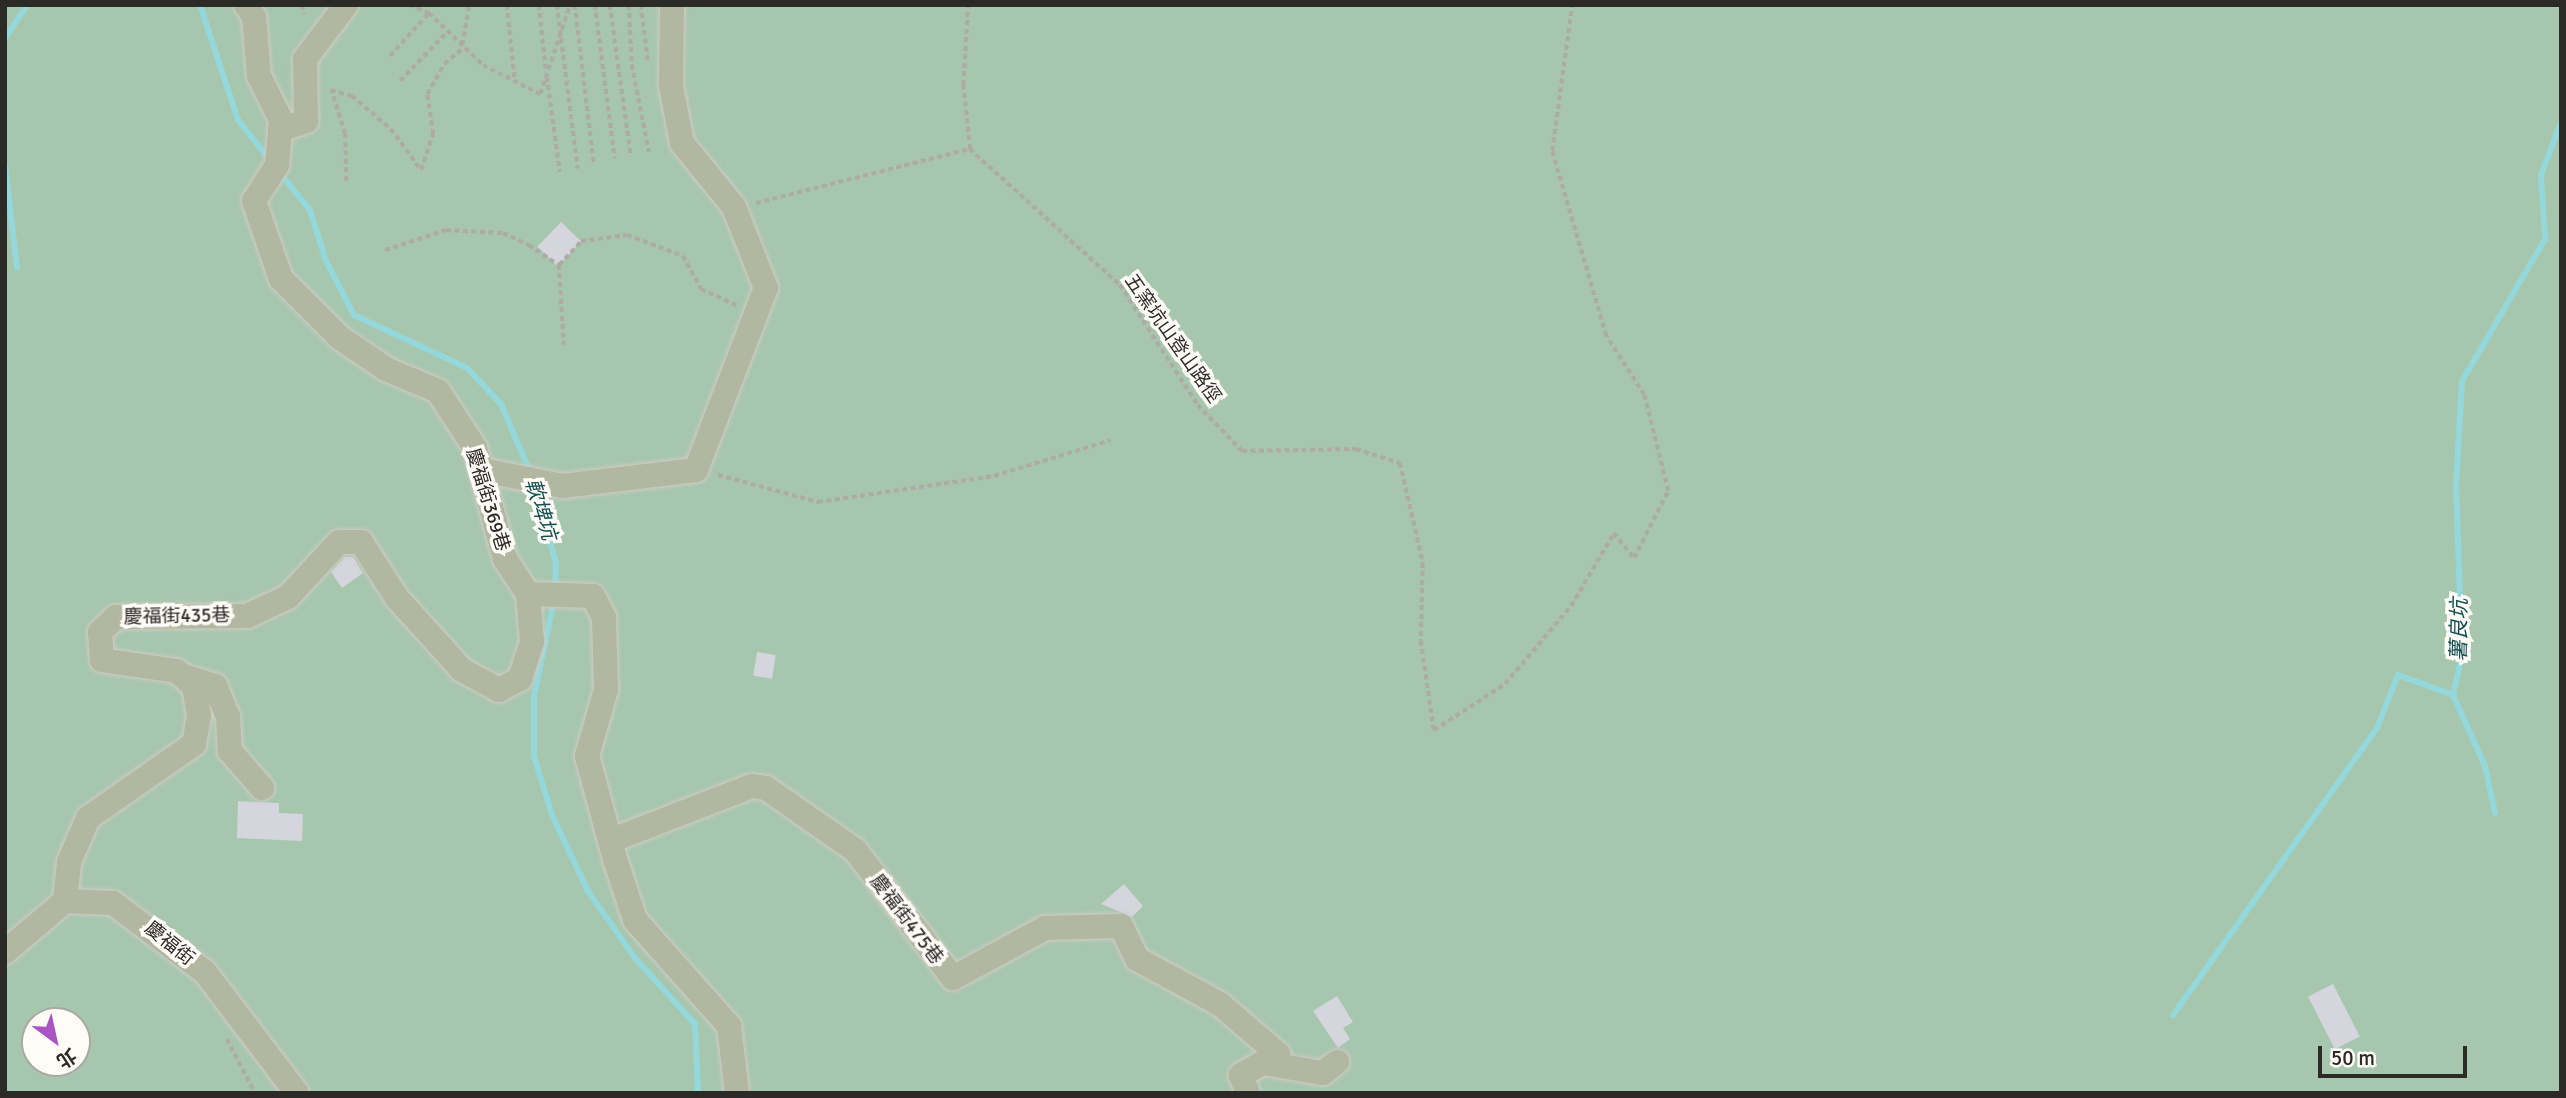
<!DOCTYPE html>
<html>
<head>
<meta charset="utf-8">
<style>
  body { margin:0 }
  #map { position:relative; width:2566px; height:1098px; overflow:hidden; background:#f3efe7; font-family:Signika,"Noto Sans TC",sans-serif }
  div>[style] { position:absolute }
  .green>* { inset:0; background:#a6c6ad }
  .stream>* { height:6px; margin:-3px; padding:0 3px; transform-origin:3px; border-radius:3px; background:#94d8db }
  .building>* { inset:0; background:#d4d5dd; transform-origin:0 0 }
  .path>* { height:3.5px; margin-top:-1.75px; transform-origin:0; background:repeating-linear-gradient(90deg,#aeaaa4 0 5px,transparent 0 8.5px) }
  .roads { filter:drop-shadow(0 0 2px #cfccc4) drop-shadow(0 0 2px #cfccc4) }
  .minor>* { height:24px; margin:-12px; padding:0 12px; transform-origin:12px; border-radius:12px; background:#b2b7a1 }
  span { translate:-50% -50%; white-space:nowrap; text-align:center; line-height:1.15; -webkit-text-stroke:7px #fffcf8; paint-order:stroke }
  .street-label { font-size:19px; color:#2c2a27 }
  .water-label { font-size:21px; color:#134f51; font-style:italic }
  .frame { position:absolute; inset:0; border:7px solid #2c2a27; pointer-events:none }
  .north { position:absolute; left:21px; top:1007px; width:70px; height:70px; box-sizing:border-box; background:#fffcf8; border:2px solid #aba8a4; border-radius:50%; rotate:147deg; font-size:19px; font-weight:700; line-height:28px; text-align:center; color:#2c2a27 }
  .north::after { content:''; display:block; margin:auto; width:24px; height:32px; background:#a954c2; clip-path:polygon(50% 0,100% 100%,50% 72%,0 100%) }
  .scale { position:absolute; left:2318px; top:1046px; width:149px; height:32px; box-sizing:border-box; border:4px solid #2c2a27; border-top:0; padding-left:9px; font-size:21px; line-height:24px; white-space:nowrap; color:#2c2a27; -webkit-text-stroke:5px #fffcf8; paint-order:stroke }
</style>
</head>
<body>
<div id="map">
  <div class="green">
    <i style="clip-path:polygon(evenodd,5px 5px,2561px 5px,2561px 1093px,5px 1093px,5px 5px,35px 1021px,77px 1021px,77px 1063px,35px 1063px,35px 1021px)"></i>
  </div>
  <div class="stream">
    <i style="left:200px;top:5px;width:121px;rotate:71.7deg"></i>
    <i style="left:238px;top:120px;width:50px;rotate:51.5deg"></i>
    <i style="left:5px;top:38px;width:40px;rotate:-56deg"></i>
    <i style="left:5px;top:165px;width:103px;rotate:83.3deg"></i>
    <i style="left:280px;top:173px;width:48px;rotate:51deg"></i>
    <i style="left:310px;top:210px;width:53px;rotate:72.6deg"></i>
    <i style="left:326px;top:261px;width:61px;rotate:62.6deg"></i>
    <i style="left:354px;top:315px;width:125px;rotate:25.1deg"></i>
    <i style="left:467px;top:368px;width:50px;rotate:46.6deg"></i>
    <i style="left:501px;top:404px;width:76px;rotate:66.8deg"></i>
    <i style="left:535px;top:487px;width:79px;rotate:74.6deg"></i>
    <i style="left:556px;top:563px;width:26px;rotate:92deg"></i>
    <i style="left:554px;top:600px;width:99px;rotate:101.7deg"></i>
    <i style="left:534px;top:697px;width:59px;rotate:90deg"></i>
    <i style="left:534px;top:756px;width:62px;rotate:73deg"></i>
    <i style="left:552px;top:815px;width:84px;rotate:64.7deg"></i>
    <i style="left:588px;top:891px;width:80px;rotate:55.1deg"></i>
    <i style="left:634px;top:957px;width:91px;rotate:47.7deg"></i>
    <i style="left:695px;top:1024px;width:69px;rotate:87.5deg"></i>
    <i style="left:2453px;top:695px;width:78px;rotate:65.7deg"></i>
    <i style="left:2485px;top:766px;width:48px;rotate:78deg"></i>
    <i style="left:2173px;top:1015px;width:352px;rotate:-54.6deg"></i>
    <i style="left:2377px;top:728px;width:57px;rotate:-68.4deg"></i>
    <i style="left:2398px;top:675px;width:59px;rotate:20deg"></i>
    <i style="left:2453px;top:695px;width:41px;rotate:-77.3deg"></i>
    <i style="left:2462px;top:655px;width:168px;rotate:-92deg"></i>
    <i style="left:2456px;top:487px;width:106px;rotate:-86.8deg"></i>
    <i style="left:2462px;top:381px;width:164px;rotate:-59.7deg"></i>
    <i style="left:2545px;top:239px;width:64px;rotate:-93.6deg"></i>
    <i style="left:2541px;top:175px;width:57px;rotate:-69.3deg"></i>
  </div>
  <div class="building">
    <i style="left:561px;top:222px;width:28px;height:34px;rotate:44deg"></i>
    <i style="clip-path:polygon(345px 557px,353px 557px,363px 573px,342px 588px,331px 572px)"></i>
    <i style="left:757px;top:652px;width:19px;height:24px;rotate:9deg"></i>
    <i style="clip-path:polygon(238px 801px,279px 803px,279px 813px,303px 814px,302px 841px,237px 838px)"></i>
    <i style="clip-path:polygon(1124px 884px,1143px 906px,1132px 917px,1101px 904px)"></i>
    <i style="left:2333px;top:984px;width:59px;height:28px;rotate:63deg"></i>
    <i style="clip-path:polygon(1337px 996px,1353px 1022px,1343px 1028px,1350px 1039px,1338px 1048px,1313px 1011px)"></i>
  </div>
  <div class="path">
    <i style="left:302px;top:5px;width:10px;rotate:73deg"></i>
    <i style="left:409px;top:5px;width:22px;rotate:22deg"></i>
    <i style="left:429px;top:13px;width:75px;rotate:43.9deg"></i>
    <i style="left:483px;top:65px;width:64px;rotate:27deg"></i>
    <i style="left:540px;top:94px;width:94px;rotate:-71.4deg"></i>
    <i style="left:507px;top:5px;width:76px;rotate:84deg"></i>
    <i style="left:539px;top:5px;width:64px;rotate:83.8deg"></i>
    <i style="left:557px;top:5px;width:165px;rotate:82.7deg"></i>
    <i style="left:575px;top:5px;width:161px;rotate:83.2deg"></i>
    <i style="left:595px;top:5px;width:155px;rotate:82.6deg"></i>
    <i style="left:610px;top:5px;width:153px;rotate:82.1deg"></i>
    <i style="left:629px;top:5px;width:60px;rotate:87.1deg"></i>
    <i style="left:632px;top:65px;width:89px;rotate:78.9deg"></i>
    <i style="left:641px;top:5px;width:57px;rotate:83deg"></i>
    <i style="left:462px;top:45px;width:41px;rotate:-80.1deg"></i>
    <i style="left:390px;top:56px;width:58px;rotate:-47.8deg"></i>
    <i style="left:547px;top:77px;width:96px;rotate:82.2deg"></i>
    <i style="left:400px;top:81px;width:68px;rotate:-46.2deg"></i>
    <i style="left:970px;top:149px;width:202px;rotate:42.2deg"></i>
    <i style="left:1120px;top:285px;width:143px;rotate:57deg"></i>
    <i style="left:1198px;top:405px;width:64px;rotate:46.3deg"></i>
    <i style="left:1242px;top:451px;width:114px;rotate:-1deg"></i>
    <i style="left:1356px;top:449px;width:46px;rotate:17.7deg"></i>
    <i style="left:1400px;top:463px;width:103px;rotate:77deg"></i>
    <i style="left:1423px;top:563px;width:78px;rotate:91.5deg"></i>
    <i style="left:1421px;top:641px;width:90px;rotate:81.7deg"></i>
    <i style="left:1434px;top:730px;width:85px;rotate:-32.9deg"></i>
    <i style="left:1505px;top:684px;width:102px;rotate:-49.8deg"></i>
    <i style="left:1571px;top:606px;width:85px;rotate:-59.5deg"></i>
    <i style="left:1614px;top:533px;width:32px;rotate:51deg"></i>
    <i style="left:1634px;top:558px;width:75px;rotate:-63.1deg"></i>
    <i style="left:1668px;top:491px;width:99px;rotate:-104deg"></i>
    <i style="left:1644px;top:395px;width:70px;rotate:-122.8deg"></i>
    <i style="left:1606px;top:336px;width:193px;rotate:-106.3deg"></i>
    <i style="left:1552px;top:151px;width:147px;rotate:-82.2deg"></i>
    <i style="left:346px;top:181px;width:47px;rotate:-91.2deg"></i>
    <i style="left:345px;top:134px;width:46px;rotate:-107.7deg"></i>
    <i style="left:331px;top:90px;width:22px;rotate:16deg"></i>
    <i style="left:352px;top:96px;width:51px;rotate:40.2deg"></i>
    <i style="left:391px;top:129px;width:51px;rotate:53.8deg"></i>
    <i style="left:421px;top:170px;width:38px;rotate:-72deg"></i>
    <i style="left:433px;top:134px;width:40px;rotate:-98.5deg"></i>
    <i style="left:427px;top:94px;width:34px;rotate:-60deg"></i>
    <i style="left:444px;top:64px;width:26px;rotate:-40deg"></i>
    <i style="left:756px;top:203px;width:221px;rotate:-14.2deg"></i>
    <i style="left:970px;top:149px;width:64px;rotate:-96.2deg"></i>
    <i style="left:963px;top:85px;width:80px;rotate:-86.4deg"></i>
    <i style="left:385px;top:250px;width:64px;rotate:-18.2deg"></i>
    <i style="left:446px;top:230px;width:57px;rotate:3deg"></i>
    <i style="left:503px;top:233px;width:29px;rotate:25deg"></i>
    <i style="left:529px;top:245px;width:36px;rotate:34deg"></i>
    <i style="left:559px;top:265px;width:80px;rotate:86.4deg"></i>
    <i style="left:559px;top:265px;width:33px;rotate:-47deg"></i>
    <i style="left:581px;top:241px;width:46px;rotate:-7.4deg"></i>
    <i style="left:627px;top:235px;width:60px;rotate:20.6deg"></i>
    <i style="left:683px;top:256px;width:38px;rotate:61deg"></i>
    <i style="left:701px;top:289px;width:41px;rotate:24.7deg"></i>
    <i style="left:718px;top:475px;width:104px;rotate:15.1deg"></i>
    <i style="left:818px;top:502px;width:178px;rotate:-8.4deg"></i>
    <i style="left:994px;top:476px;width:122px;rotate:-17.1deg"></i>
    <i style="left:227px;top:1039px;width:61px;rotate:62.6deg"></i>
  </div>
  <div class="roads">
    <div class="minor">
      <i style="left:280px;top:130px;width:28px;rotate:-19deg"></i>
      <i style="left:306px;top:121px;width:62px;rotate:-90.9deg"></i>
      <i style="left:305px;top:59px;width:68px;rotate:-52.8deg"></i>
      <i style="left:482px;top:470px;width:82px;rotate:11.3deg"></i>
      <i style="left:562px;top:486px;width:135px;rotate:-6.8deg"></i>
      <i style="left:696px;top:470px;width:195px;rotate:-69deg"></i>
      <i style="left:766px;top:288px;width:87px;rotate:-111.6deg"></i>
      <i style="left:734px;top:207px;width:82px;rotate:-129.1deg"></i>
      <i style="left:682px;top:143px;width:58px;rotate:-100.9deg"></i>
      <i style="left:671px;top:86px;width:81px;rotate:-89.3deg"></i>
      <i style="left:528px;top:594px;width:65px;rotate:1.8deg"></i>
      <i style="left:593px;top:596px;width:25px;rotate:63deg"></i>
      <i style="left:604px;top:618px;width:72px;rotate:88.4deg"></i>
      <i style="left:606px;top:690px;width:69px;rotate:106.1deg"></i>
      <i style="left:587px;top:756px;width:107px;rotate:74.8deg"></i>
      <i style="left:615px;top:859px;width:64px;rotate:71.8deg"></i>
      <i style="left:635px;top:920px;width:142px;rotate:48.4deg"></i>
      <i style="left:729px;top:1026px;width:67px;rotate:83.2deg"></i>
      <i style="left:183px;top:676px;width:34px;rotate:17deg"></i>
      <i style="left:215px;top:686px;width:34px;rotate:67deg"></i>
      <i style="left:228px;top:717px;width:34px;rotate:87deg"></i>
      <i style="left:230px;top:751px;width:49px;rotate:49.1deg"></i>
      <i style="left:610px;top:841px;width:152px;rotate:-21.2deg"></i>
      <i style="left:752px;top:786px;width:14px;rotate:8deg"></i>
      <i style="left:766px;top:788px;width:108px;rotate:34.9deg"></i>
      <i style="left:855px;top:850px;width:161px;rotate:52.6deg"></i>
      <i style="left:953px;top:978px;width:105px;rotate:-28.5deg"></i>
      <i style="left:1045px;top:928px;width:76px;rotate:-1.5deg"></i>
      <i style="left:1121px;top:926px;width:37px;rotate:64deg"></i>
      <i style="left:1137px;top:959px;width:94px;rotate:28.5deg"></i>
      <i style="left:1220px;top:1004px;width:77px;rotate:40.8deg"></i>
      <i style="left:1278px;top:1054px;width:43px;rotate:150.4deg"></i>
      <i style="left:1241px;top:1075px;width:19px;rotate:69deg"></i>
      <i style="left:65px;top:901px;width:39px;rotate:-84deg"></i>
      <i style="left:69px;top:862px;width:48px;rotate:-66.6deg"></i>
      <i style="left:88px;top:818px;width:129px;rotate:-34.9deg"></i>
      <i style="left:194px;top:744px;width:29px;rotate:-80deg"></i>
      <i style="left:199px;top:715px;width:29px;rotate:-100deg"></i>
      <i style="left:194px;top:686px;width:23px;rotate:-139deg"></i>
      <i style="left:177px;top:671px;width:76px;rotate:-171.7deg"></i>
      <i style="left:102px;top:660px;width:28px;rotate:-94deg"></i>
      <i style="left:100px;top:632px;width:22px;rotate:-43deg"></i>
      <i style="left:116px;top:617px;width:131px;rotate:-0.4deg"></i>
      <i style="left:247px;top:616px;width:45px;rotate:-24.9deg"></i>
      <i style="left:288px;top:597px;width:75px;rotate:-47.2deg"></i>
      <i style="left:339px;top:542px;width:22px"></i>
      <i style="left:361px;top:542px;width:67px;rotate:57.3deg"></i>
      <i style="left:397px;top:598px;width:97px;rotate:47.9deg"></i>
      <i style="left:462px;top:670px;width:42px;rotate:28.4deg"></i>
      <i style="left:499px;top:690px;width:24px;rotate:-28deg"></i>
      <i style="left:520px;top:679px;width:40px;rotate:-72deg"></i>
      <i style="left:532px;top:641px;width:47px;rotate:-94.9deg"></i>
      <i style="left:528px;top:594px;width:42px;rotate:-123.3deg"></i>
      <i style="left:505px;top:559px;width:115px;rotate:-105.1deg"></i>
      <i style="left:475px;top:448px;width:68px;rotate:-123deg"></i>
      <i style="left:438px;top:391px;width:56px;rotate:-157.1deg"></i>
      <i style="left:386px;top:369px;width:57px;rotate:-145.8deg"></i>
      <i style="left:339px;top:337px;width:82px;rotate:-135deg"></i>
      <i style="left:281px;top:279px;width:83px;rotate:-109.1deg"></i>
      <i style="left:254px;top:201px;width:43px;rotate:-57.4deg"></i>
      <i style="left:277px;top:165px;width:45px;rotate:-84.9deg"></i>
      <i style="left:281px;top:120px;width:49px;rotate:-116.6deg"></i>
      <i style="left:259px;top:76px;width:59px;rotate:-94.8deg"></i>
      <i style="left:254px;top:17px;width:14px;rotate:-124deg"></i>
      <i style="left:5px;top:952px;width:79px;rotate:-40.4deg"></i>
      <i style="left:65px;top:901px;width:48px;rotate:2.4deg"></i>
      <i style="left:113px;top:903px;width:115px;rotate:36.9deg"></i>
      <i style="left:205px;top:972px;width:152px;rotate:52.8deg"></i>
      <i style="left:1269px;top:1064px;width:55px;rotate:9.5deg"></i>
      <i style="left:1323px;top:1073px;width:18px;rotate:-38deg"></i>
    </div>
  </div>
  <div class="street-label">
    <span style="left:1172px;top:339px;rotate:55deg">五窯坑山登山路徑</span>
    <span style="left:487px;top:500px;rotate:73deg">慶福街369巷</span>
    <span style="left:177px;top:617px;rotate:-1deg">慶福街435巷</span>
    <span style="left:906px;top:920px;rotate:53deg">慶福街475巷</span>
    <span style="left:169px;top:944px;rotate:39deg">慶福街</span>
  </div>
  <div class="water-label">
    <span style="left:541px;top:509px;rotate:73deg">軟埤坑</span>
    <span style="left:2459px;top:630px;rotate:-89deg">薯良坑</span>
  </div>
  <div class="frame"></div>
  <div class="north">北</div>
  <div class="scale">50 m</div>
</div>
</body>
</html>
